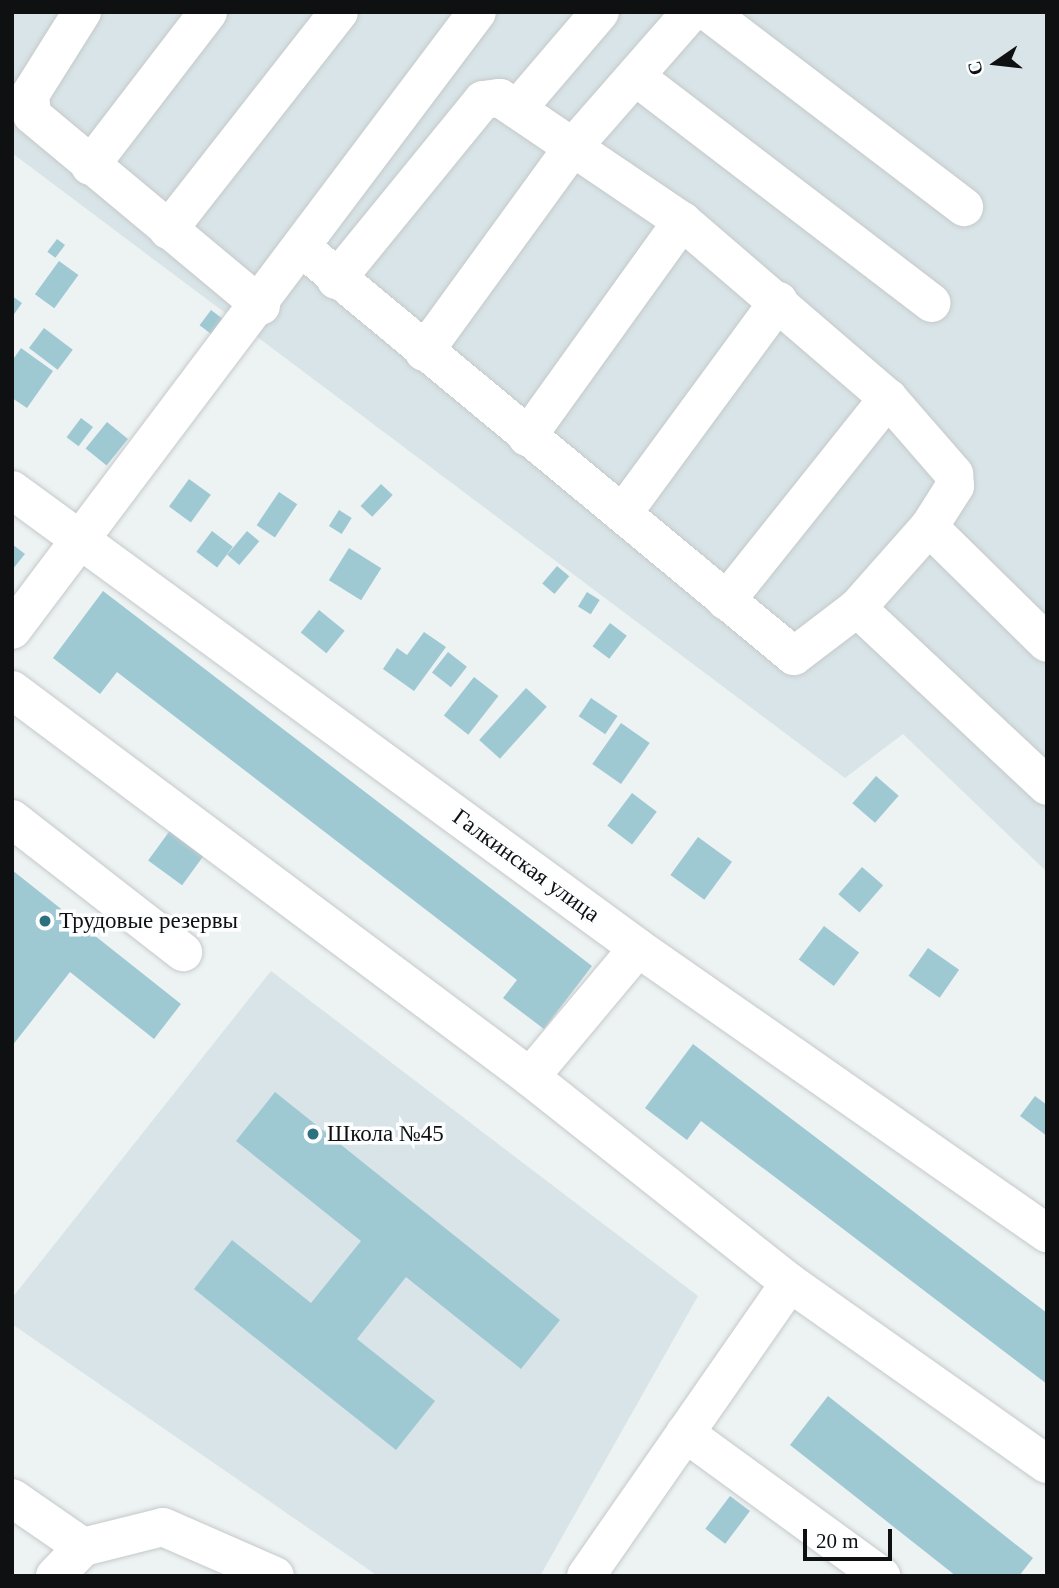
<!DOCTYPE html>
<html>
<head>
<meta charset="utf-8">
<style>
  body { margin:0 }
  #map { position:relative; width:1059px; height:1588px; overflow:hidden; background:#edf2f3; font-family:"Times New Roman",serif }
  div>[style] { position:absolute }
  .built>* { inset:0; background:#d8e4e7 }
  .building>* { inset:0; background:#9ec9d3; transform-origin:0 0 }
  .roads { filter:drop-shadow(0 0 2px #c5c9ca) drop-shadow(0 0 2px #c5c9ca) }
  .minor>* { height:38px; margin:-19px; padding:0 19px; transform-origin:19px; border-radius:19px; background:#fff }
  .dots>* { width:19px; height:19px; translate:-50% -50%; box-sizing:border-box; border:4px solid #fdfeff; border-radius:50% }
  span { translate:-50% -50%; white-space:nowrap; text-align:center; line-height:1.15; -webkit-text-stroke:7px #fdfeff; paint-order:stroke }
  .street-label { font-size:23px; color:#0f1011 }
  .poi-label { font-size:23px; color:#0f1011 }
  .left { translate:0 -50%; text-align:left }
  .frame { position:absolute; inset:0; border:14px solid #0f1011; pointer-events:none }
  .north { position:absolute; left:961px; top:28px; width:70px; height:70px; -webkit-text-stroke:5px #fdfeff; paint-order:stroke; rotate:256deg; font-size:19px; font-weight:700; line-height:28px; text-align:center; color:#0f1011 }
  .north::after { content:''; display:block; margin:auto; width:24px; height:32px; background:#0f1011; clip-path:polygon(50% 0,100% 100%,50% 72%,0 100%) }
  .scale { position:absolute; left:803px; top:1529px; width:89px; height:32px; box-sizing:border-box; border:4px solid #0f1011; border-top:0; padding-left:9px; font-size:21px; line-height:24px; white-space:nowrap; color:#0f1011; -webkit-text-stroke:5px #fdfeff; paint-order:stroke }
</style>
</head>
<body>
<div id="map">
  <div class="built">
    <i style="clip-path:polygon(12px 12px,1047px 12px,1047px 872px,903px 734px,845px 778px,12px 153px)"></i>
    <i style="clip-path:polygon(271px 971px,698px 1296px,540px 1576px,378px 1576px,12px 1324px,12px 1298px)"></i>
  </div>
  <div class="building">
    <i style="left:57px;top:239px;width:10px;height:16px;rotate:37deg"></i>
    <i style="left:59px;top:261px;width:24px;height:41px;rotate:36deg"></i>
    <i style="clip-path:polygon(12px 296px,22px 303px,12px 317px)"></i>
    <i style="left:211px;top:310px;width:25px;height:19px;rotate:37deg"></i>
    <i style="left:44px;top:328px;width:36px;height:25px;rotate:37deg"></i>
    <i style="clip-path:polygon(21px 348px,53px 371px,27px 408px,12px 398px,12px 361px)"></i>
    <i style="left:81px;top:418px;width:15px;height:24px;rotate:37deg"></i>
    <i style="left:107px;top:422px;width:27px;height:34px;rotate:39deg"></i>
    <i style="left:189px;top:479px;width:27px;height:34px;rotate:36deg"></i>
    <i style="left:381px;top:484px;width:16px;height:30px;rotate:43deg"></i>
    <i style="left:279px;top:492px;width:22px;height:40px;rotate:34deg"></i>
    <i style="left:339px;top:510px;width:15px;height:19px;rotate:32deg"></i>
    <i style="left:212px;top:531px;width:26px;height:26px;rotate:37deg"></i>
    <i style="left:247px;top:531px;width:16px;height:31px;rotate:40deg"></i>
    <i style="clip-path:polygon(12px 544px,25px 554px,12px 570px)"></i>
    <i style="left:349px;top:548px;width:38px;height:38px;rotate:32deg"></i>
    <i style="left:557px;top:566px;width:16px;height:23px;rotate:40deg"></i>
    <i style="clip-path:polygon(103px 591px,592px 966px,544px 1029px,503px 998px,517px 980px,117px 672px,100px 694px,53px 658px)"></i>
    <i style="left:587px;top:592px;width:15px;height:17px;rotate:32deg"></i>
    <i style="left:319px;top:610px;width:33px;height:29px;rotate:39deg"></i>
    <i style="left:610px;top:623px;width:21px;height:29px;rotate:37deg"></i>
    <i style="clip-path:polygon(424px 632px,446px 647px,414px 691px,383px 669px,397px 648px,407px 655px)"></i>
    <i style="left:448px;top:652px;width:24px;height:26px;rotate:38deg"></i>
    <i style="left:474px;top:677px;width:31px;height:49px;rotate:38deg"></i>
    <i style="left:526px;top:688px;width:28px;height:70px;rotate:42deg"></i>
    <i style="left:591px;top:698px;width:32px;height:22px;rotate:34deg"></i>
    <i style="left:621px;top:723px;width:35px;height:50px;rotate:35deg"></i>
    <i style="left:876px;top:776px;width:30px;height:36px;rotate:41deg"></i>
    <i style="left:632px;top:793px;width:31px;height:41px;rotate:37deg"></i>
    <i style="left:174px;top:825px;width:42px;height:44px;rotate:36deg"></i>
    <i style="left:698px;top:837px;width:42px;height:47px;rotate:36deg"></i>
    <i style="left:862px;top:867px;width:28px;height:36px;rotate:41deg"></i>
    <i style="clip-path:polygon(12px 870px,181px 1004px,154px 1039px,70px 972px,12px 1046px)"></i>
    <i style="left:824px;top:926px;width:44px;height:42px;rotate:37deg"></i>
    <i style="left:928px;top:948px;width:38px;height:34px;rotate:35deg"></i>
    <i style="clip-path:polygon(693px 1044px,1047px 1313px,1047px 1384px,701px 1121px,687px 1140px,645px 1108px)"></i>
    <i style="clip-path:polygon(275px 1092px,560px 1320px,521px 1369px,406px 1277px,357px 1339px,435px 1401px,396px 1450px,194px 1289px,232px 1240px,311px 1303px,361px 1241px,236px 1141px)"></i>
    <i style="clip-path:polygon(1035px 1096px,1047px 1105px,1047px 1136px,1020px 1116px)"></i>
    <i style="clip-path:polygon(828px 1396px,1033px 1558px,1019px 1576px,956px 1576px,790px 1445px)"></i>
    <i style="left:730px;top:1496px;width:25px;height:41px;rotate:37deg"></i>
  </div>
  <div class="roads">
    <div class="minor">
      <i style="left:82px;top:12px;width:98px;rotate:122.1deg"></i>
      <i style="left:30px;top:95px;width:20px;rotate:84deg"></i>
      <i style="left:32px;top:115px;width:298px;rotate:39.8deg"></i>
      <i style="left:708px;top:12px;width:322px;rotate:37.3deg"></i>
      <i style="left:636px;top:77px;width:372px;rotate:37.4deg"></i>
      <i style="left:518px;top:108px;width:126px;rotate:-49.5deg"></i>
      <i style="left:90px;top:166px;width:194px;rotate:-52.5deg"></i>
      <i style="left:168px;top:230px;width:277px;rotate:-51.9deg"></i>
      <i style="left:302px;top:248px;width:639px;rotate:39.67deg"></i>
      <i style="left:794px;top:656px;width:79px;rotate:-37.3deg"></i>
      <i style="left:857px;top:608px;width:260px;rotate:43.1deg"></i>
      <i style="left:336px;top:280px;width:232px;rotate:-50.8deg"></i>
      <i style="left:483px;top:100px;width:17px;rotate:-7deg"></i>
      <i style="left:500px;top:98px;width:220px;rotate:34.1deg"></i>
      <i style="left:682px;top:221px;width:272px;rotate:40.7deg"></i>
      <i style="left:888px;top:398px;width:101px;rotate:49deg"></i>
      <i style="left:954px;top:474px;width:12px;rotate:85deg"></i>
      <i style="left:955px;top:486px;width:49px;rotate:122.4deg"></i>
      <i style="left:424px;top:352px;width:252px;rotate:-54deg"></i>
      <i style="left:572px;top:148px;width:181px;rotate:-48.8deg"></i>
      <i style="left:527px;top:437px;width:266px;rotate:-54.3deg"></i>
      <i style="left:12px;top:490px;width:776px;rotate:36.19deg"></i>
      <i style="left:638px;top:948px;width:499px;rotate:34.9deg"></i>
      <i style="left:623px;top:513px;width:263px;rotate:-53.7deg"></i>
      <i style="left:726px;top:601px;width:260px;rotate:-51.4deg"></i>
      <i style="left:857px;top:608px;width:108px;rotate:-48.4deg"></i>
      <i style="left:929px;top:527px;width:165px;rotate:44.5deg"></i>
      <i style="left:12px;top:630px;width:773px;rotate:-53.04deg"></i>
      <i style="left:12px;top:690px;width:647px;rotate:36.76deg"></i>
      <i style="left:530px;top:1077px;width:332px;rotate:38.4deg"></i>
      <i style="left:790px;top:1283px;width:314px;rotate:35.2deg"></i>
      <i style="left:12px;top:819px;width:217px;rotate:37.9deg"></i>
      <i style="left:530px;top:1077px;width:168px;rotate:-50.1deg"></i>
      <i style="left:685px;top:1433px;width:243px;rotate:36.1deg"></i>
      <i style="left:12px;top:1498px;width:86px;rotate:34.6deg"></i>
      <i style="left:83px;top:1547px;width:82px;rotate:-14deg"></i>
      <i style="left:163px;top:1527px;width:122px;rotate:23.6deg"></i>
      <i style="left:55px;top:1576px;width:40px;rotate:-46deg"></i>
      <i style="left:586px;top:1576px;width:357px;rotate:-55.2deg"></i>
    </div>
  </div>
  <div class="dots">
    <i style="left:45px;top:921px;background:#2c7180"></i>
    <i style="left:313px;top:1134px;background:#2c7180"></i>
  </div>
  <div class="street-label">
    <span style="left:526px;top:866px;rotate:36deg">Галкинская улица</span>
  </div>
  <div class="poi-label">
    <span class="left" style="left:59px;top:921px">Трудовые резервы</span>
    <span class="left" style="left:327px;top:1134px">Школа №45</span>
  </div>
  <div class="frame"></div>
  <div class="north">С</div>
  <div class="scale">20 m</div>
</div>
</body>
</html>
